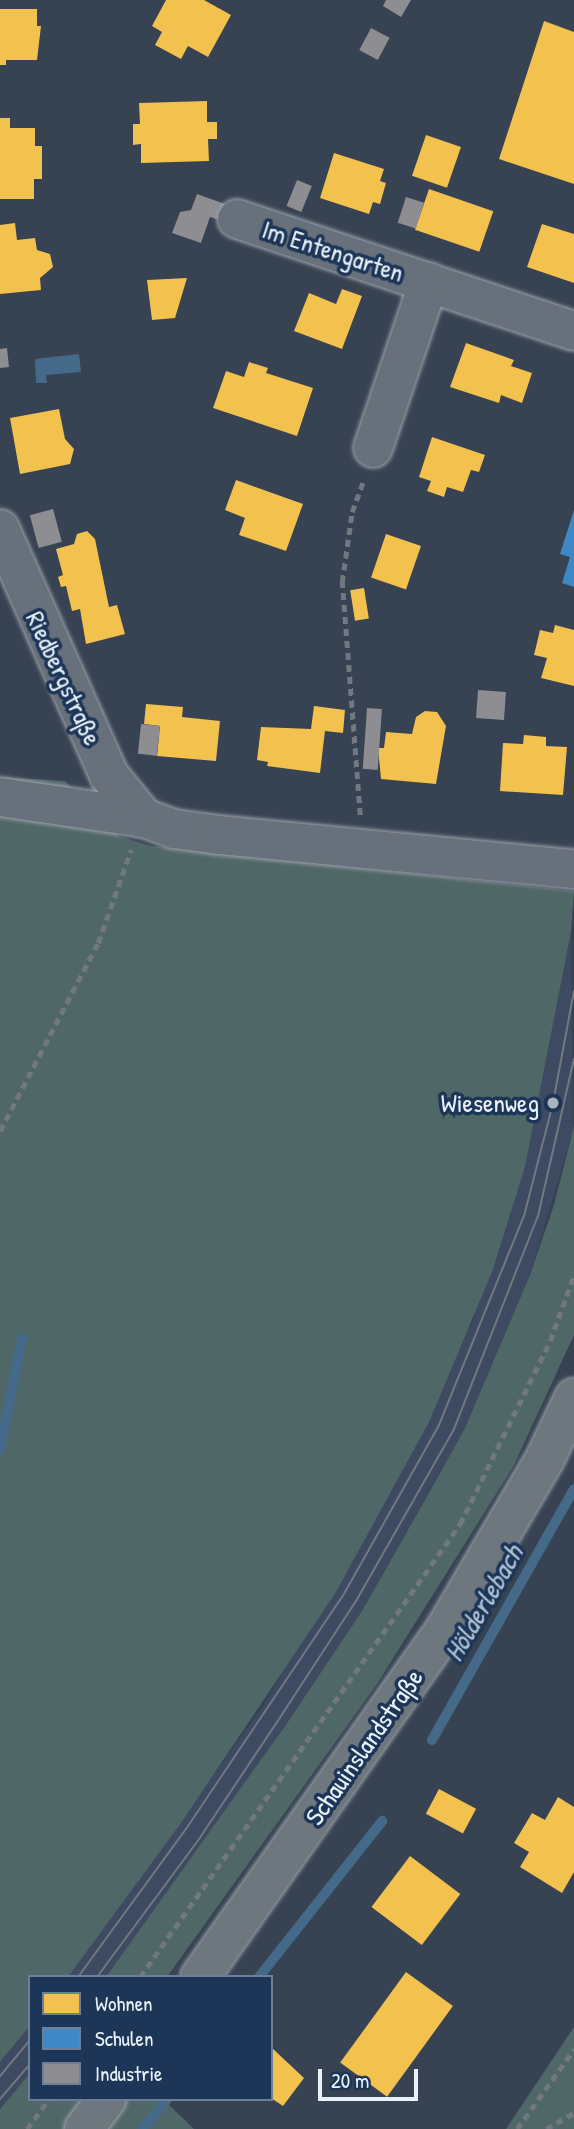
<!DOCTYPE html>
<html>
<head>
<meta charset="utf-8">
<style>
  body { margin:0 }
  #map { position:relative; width:574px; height:2129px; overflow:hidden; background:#374252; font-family:"Patrick Hand",sans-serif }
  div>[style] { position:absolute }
  .built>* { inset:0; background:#3d4a62 }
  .green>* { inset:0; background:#506767 }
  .water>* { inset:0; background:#456a89 }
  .homes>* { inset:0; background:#f2c14e; transform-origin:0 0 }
  .schools>* { inset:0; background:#3f88c5 }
  .industry>* { inset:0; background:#8d8d92; transform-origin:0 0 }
  .stream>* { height:10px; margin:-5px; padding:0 5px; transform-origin:5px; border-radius:5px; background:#456a89 }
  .path>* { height:4.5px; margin-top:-2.25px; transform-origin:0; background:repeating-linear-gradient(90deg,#717882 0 7px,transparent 0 12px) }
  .roads { filter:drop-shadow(0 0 2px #9ba2ab) drop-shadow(0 0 2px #9ba2ab) }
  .minor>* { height:38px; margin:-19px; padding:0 19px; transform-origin:19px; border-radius:19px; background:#68717b }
  .major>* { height:38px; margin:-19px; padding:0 19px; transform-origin:19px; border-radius:19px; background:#6e767e }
  .tram>* { height:2px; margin:-1px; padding:0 1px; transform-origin:1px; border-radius:1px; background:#717882 }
  .dots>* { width:19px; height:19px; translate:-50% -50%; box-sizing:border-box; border:4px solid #1d3557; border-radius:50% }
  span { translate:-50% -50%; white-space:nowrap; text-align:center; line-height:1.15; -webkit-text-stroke:7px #1d3557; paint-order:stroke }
  .street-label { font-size:26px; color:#e8f1f8 }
  .poi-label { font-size:26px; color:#e8f1f8 }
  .right { translate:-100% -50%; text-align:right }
  .water-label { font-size:28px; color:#afc3d3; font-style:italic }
  .legend { position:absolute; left:28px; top:1975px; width:245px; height:126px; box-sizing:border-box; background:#1d3557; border:2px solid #6e8097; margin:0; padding:9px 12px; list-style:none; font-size:21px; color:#e8f1f8 }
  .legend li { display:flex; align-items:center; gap:14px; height:35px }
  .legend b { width:35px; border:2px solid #6e8097 }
  .scale { position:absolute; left:318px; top:2069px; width:100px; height:32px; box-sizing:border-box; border:4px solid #e8f1f8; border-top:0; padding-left:9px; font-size:21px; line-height:24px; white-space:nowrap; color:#e8f1f8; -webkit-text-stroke:5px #1d3557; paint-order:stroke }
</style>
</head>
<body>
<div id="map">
  <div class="built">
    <i style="clip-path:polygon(571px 932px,573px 1130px,530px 1275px,465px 1428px,362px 1611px,203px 1847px,106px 1977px,68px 1977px,266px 1702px,472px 1323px,525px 1167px)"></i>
    <i style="clip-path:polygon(30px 2026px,30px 2073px,0 2109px,0 2062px)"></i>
  </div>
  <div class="green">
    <i style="clip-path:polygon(0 777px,65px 781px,118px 836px,151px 846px,574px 891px,571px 932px,525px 1167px,492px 1272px,429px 1422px,336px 1592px,181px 1823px,68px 1977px,30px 1977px,30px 2026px,0 2062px)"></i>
    <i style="clip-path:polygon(574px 1126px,574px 1335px,513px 1467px,377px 1684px,167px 1977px,106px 1977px,285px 1726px,362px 1611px,430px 1491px,465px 1428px,530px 1275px,554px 1205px)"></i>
    <i style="clip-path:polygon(574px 2027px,574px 2129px,506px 2129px)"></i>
    <i style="clip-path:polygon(30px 2073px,30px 2099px,163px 2099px,194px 2129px,0 2129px,0 2109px)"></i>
  </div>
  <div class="water">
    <i style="clip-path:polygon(79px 354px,81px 372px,46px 375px,47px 383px,36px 383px,35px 359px)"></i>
  </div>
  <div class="homes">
    <i style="clip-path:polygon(166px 0,204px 0,231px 15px,208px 57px,188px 46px,181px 59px,155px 45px,162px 32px,152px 26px)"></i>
    <i style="clip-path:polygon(0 9px,37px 9px,37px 26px,41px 26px,37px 60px,6px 60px,6px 65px,0 65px)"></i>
    <i style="clip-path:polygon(544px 21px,574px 32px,574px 184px,499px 159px)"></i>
    <i style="clip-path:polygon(207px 101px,207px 122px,217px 122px,217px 139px,208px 139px,209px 161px,141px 163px,141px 144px,133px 145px,133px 124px,140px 124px,139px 103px)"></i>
    <i style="clip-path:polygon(0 118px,10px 118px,10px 128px,35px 128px,35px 146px,42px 146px,42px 179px,34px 179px,34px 199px,0 199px)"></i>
    <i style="left:426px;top:135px;width:37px;height:43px;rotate:19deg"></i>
    <i style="clip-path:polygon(334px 153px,384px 169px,380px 181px,386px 183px,380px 204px,373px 202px,369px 214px,320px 198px)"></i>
    <i style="left:429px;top:189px;width:68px;height:43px;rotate:19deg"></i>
    <i style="clip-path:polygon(15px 223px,17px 240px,35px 238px,37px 250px,50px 254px,53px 267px,40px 278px,41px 290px,0 294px,0 225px)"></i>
    <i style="clip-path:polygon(542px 224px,574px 234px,574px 283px,527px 267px)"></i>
    <i style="clip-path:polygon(187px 278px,175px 318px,152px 320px,147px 280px)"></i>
    <i style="clip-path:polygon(342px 289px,362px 296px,342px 349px,294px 331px,309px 293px,336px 304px)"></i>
    <i style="clip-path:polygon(466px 343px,514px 360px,511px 366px,532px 373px,522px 403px,501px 395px,499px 403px,450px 387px)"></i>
    <i style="clip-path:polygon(249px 362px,268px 368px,266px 373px,313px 388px,297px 436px,213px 408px,226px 371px,244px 377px)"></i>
    <i style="clip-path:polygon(59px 409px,65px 439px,74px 449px,70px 464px,20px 474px,10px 418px)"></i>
    <i style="clip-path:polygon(432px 437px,485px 455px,479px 472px,471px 470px,463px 492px,447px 487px,444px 497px,427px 491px,431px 481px,419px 477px)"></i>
    <i style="clip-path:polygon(236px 480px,303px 504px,286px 551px,239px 535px,245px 518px,225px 510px)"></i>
    <i style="clip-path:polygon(87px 531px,95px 539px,109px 607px,117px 605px,125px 634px,86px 644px,80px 609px,72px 611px,66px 586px,61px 587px,58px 577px,63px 575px,56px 549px,74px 544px,77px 534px)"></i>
    <i style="left:386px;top:534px;width:37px;height:46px;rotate:19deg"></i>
    <i style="left:364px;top:588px;width:31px;height:14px;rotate:81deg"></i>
    <i style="clip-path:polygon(555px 625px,574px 630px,574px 686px,541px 678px,547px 658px,534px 655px,540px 630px,553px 633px)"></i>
    <i style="clip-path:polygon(146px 704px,183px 707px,182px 717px,220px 721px,216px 761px,157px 756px,160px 726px,144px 724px)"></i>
    <i style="clip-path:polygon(314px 706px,345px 710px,343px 733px,325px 731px,320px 773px,267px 766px,268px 762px,257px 760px,261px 727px,311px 729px)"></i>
    <i style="clip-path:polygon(425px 711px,437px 712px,446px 726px,436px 784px,381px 779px,378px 748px,384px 748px,386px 732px,412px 734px,416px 717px)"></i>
    <i style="clip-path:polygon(524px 735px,546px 737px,546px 746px,567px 747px,563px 795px,500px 791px,503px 743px,523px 744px)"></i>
    <i style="left:439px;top:1789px;width:42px;height:28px;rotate:28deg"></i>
    <i style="clip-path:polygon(558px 1797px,574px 1807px,574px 1872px,562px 1893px,520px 1867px,529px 1852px,514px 1843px,532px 1813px,545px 1820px)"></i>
    <i style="left:410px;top:1856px;width:63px;height:64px;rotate:37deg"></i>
    <i style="left:406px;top:1972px;width:58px;height:112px;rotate:36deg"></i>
    <i style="clip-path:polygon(271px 2047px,304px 2078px,283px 2106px,271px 2098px)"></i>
  </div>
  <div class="schools">
    <i style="clip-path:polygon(574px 510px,574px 587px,562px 583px,570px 557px,560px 554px)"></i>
  </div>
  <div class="industry">
    <i style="clip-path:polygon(386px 0,411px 0,401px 17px,383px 6px)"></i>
    <i style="left:371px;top:28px;width:21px;height:25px;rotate:28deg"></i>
    <i style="left:297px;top:180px;width:16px;height:28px;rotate:22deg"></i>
    <i style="clip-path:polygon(197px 194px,225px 204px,219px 220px,210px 217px,201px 243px,172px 233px,180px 212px,191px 210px)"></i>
    <i style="left:406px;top:197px;width:19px;height:27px;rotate:18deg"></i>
    <i style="clip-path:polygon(7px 348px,9px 367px,0 368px,0 349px)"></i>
    <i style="left:53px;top:509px;width:34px;height:24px;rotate:75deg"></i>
    <i style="left:478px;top:690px;width:28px;height:28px;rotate:4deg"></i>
    <i style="left:367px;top:708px;width:15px;height:61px;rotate:4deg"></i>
    <i style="left:141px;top:724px;width:19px;height:30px;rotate:6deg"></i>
  </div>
  <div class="stream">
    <i style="left:0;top:1450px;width:114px;rotate:-78.9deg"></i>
    <i style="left:432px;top:1740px;width:288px;rotate:-60.5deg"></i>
    <i style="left:259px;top:1977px;width:199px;rotate:-51.7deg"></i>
    <i style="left:143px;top:2129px;width:38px;rotate:-51deg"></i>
  </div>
  <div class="path">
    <i style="left:360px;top:815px;width:234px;rotate:-94.4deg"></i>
    <i style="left:342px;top:582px;width:71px;rotate:-81.9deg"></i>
    <i style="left:352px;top:512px;width:33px;rotate:-70deg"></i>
    <i style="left:0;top:1131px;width:212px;rotate:-62.5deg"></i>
    <i style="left:98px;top:943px;width:99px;rotate:-70.5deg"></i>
    <i style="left:140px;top:1977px;width:555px;rotate:-54.76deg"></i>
    <i style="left:460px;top:1524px;width:204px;rotate:-63.8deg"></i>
    <i style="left:550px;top:1341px;width:70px;rotate:-70deg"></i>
    <i style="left:27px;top:2129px;width:37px;rotate:-54deg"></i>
    <i style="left:517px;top:2129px;width:98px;rotate:-54.5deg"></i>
    <i style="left:546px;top:2129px;width:32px;rotate:-30deg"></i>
  </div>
  <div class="roads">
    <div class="minor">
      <i style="left:237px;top:219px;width:355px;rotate:18.4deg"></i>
      <i style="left:373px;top:448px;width:175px;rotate:-71.4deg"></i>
      <i style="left:0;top:529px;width:269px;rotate:66.1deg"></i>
      <i style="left:109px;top:775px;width:55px;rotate:50.9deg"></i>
      <i style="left:0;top:797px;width:146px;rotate:8.3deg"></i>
      <i style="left:144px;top:818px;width:33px;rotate:20deg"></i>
      <i style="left:175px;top:829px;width:44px;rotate:7.8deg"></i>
      <i style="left:219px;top:835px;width:357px;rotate:5.5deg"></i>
    </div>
    <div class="major">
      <i style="left:200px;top:1977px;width:423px;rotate:-54.8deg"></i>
      <i style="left:444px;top:1631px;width:199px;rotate:-59.6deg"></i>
      <i style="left:545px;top:1459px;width:68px;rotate:-64.6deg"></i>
      <i style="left:84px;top:2129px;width:38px;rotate:-53deg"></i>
    </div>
  </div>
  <div class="tram">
    <i style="left:78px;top:1977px;width:183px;rotate:-53.9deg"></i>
    <i style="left:186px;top:1829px;width:285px;rotate:-56.1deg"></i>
    <i style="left:345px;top:1592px;width:192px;rotate:-60.6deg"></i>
    <i style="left:439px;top:1425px;width:226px;rotate:-67.9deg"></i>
    <i style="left:524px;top:1216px;width:117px;rotate:-75.6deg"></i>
    <i style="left:553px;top:1103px;width:114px;rotate:-79.4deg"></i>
    <i style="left:97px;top:1977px;width:172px;rotate:-53.5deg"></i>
    <i style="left:199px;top:1839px;width:148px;rotate:-56.3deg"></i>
    <i style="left:281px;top:1716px;width:137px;rotate:-56.9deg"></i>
    <i style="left:356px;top:1601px;width:198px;rotate:-60.3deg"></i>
    <i style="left:454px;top:1429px;width:229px;rotate:-68.5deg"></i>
    <i style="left:538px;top:1216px;width:161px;rotate:-77.1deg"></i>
    <i style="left:0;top:2076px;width:47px;rotate:-50.2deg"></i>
    <i style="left:0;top:2099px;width:46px;rotate:-49.4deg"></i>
  </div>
  <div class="dots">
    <i style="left:553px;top:1103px;background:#aab4be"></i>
  </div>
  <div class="street-label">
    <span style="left:333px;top:251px;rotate:18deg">Im Entengarten</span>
    <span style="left:64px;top:678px;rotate:65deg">Riedbergstraße</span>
    <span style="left:364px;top:1747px;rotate:-55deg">Schauinslandstraße</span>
  </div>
  <div class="poi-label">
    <span class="right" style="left:539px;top:1103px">Wiesenweg</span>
  </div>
  <div class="water-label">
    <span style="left:483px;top:1603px;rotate:-60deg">Hölderlebach</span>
  </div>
  <ul class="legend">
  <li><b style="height:19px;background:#f2c14e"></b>Wohnen</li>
  <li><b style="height:19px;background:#3f88c5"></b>Schulen</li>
  <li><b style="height:19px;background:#8d8d92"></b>Industrie</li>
  </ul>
  <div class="scale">20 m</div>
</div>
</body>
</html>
